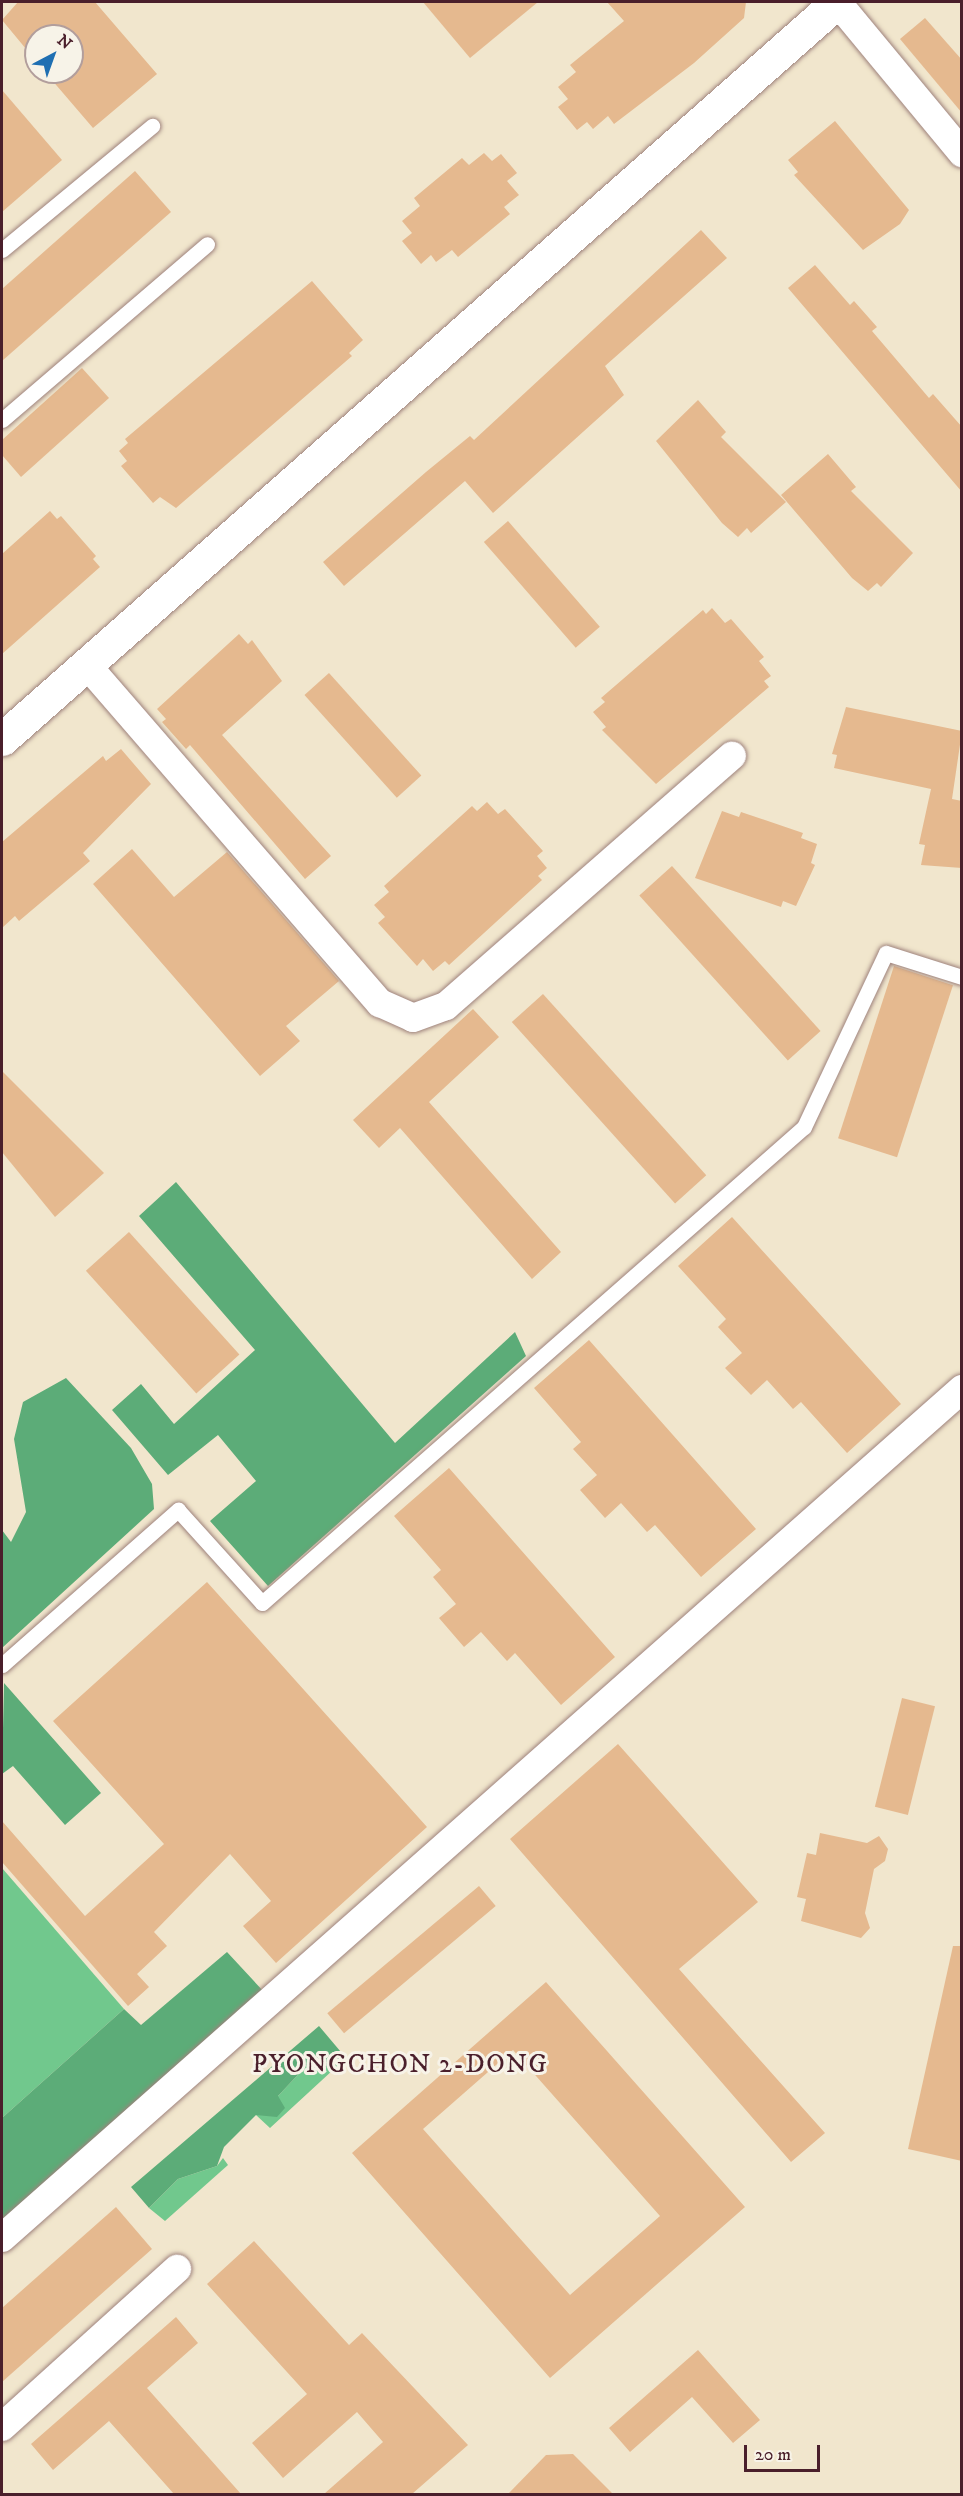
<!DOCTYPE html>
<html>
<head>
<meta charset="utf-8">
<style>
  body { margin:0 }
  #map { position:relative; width:963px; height:2496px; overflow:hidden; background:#f1e6cd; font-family:"IM FELL DW Pica",serif }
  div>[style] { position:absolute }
  .green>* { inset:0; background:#71c88d }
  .forest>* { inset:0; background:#5cac78 }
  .building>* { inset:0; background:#e5b98f; transform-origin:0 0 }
  .roads { filter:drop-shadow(0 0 2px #9e827c) drop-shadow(0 0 2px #9e827c) }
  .lane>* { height:15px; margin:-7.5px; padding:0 7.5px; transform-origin:7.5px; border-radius:7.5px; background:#fff }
  .street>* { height:28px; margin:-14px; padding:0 14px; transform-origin:14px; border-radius:14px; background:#fff }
  .secondary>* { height:33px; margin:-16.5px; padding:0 16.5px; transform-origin:16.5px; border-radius:16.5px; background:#fff }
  span { translate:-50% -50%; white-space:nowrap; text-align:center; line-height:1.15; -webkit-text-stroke:6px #f7f3e8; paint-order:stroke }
  .quarter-label { font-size:26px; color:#4a1f2b; letter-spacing:1.5px }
  .frame { position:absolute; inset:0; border:3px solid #4a1f2b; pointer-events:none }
  .north { position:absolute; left:24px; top:24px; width:60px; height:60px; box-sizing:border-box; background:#f7f3e8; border:2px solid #b29e9c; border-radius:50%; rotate:41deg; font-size:16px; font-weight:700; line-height:24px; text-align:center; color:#4a1f2b }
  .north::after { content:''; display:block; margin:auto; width:21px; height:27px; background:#1f6fb2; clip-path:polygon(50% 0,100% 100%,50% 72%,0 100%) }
  .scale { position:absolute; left:744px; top:2445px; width:76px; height:27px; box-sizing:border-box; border:3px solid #4a1f2b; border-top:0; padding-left:8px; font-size:18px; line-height:21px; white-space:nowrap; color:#4a1f2b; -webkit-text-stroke:4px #f7f3e8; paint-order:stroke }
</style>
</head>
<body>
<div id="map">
  <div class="green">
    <i style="clip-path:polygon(2px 1868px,124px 2009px,2px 2118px)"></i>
    <i style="clip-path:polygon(346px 2058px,270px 2128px,256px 2115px,270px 2114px,278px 2096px,309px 2063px,330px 2068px)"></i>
    <i style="clip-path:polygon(223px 2158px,228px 2165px,165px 2221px,149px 2208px,178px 2179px,217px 2166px)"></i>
  </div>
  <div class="forest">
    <i style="clip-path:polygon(176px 1182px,395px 1443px,515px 1332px,526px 1356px,268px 1586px,210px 1521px,256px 1481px,218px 1435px,168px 1475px,112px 1410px,141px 1384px,174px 1424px,255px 1350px,139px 1216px)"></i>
    <i style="clip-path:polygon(66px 1378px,131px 1448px,152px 1484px,154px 1509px,2px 1648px,2px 1530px,11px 1542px,26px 1512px,14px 1439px,23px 1402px)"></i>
    <i style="clip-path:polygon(4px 1683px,101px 1793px,65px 1825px,13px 1766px,2px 1774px)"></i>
    <i style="clip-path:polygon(227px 1952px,264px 1992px,2px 2222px,2px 2118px,124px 2009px,141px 2025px)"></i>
    <i style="clip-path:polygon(319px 2026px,346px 2058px,330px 2068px,309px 2063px,278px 2096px,285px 2108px,277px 2117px,256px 2115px,224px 2147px,217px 2166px,178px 2179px,149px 2208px,131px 2187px)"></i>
  </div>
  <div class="building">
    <i style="clip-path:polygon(18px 2px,95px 2px,157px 74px,93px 128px,45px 72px,72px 72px,72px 36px,36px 36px,36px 61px,2px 20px)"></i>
    <i style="clip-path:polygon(423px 2px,538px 2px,470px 58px)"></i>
    <i style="clip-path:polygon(607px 2px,746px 2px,744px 18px,694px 63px,614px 124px,608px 116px,593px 129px,587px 122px,577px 130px,558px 107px,568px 99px,558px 87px,576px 72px,570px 65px,624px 21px)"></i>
    <i style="clip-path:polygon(925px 18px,962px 60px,962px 113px,900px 39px)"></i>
    <i style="clip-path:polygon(2px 90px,62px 160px,2px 212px)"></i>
    <i style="clip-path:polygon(835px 121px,909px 210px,900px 224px,863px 250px,794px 175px,798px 172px,788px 160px)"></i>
    <i style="clip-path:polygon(484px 153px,492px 161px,501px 154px,517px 173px,507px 181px,519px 195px,504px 207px,510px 214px,458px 257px,452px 250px,436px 262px,431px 255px,421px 264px,402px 241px,412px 233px,402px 221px,420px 206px,414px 198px,462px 158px,469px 165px)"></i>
    <i style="clip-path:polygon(135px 171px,171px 212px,2px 361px,2px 289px)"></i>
    <i style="clip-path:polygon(701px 230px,727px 258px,605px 366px,624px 395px,493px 513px,465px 481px,344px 586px,323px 562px,426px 472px,470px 436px,474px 440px)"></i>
    <i style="clip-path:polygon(815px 265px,850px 305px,854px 301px,877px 327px,872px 331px,929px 398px,933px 394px,962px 427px,962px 492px,788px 288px)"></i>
    <i style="clip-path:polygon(312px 281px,363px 340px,349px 353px,352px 356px,176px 508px,160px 497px,153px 503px,121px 466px,127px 461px,119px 451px,128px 443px,125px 439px)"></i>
    <i style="clip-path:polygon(82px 368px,109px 398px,21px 477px,2px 455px,2px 440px)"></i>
    <i style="clip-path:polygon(698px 400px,726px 432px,721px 437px,786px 502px,751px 533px,747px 528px,738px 537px,722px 523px,656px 441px)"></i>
    <i style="clip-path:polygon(828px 454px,856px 487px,851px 491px,913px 553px,881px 587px,877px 583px,868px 591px,852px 578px,781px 495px)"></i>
    <i style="clip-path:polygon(50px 511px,57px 519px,61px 516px,96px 556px,93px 559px,100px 567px,2px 654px,2px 554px)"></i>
    <i style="left:508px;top:521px;width:140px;height:32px;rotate:49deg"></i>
    <i style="clip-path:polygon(712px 608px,725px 623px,731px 619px,764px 657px,759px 661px,771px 676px,764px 681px,769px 687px,656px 784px,602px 730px,606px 727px,593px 712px,605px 702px,601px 698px,703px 610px,706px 614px)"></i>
    <i style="clip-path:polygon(239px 634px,248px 644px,252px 640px,282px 681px,222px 735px,331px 856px,305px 879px,190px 745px,186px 749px,162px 722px,166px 719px,157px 709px)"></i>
    <i style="left:329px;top:673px;width:138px;height:33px;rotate:48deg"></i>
    <i style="clip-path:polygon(846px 707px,962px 731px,952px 799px,962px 801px,962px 868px,921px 865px,925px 845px,919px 844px,931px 789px,834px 768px,837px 755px,832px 754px)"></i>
    <i style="clip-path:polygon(121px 749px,151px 784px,83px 853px,90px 861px,19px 921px,15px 916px,2px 928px,2px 842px,103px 756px,106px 761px)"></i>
    <i style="clip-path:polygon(487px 802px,498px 814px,505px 809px,543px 851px,537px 856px,547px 868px,538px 876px,542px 880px,449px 965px,445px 961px,433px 971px,423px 959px,417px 966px,378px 923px,385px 917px,374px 905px,389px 892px,384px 886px,472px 806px,477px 811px)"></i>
    <i style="clip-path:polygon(722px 811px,739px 817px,741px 812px,803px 833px,801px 838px,817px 844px,811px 863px,815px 865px,796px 906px,783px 901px,781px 907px,695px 878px)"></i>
    <i style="clip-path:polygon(132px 849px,174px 897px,227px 852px,339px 981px,286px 1026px,300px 1041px,260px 1076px,93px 884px)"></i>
    <i style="left:672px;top:866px;width:222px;height:44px;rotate:48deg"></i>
    <i style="left:894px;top:966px;width:62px;height:181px;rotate:18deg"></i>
    <i style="left:543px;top:994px;width:244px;height:42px;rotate:48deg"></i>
    <i style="clip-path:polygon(473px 1009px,499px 1037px,429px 1102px,561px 1252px,532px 1279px,400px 1128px,379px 1148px,353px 1120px)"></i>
    <i style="clip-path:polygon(2px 1071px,104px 1173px,55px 1217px,2px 1152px)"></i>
    <i style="clip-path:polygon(732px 1217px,901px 1404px,847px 1453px,801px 1402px,793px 1409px,767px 1380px,751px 1395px,725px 1368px,742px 1353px,718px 1327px,726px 1319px,678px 1266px)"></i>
    <i style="left:129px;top:1232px;width:165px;height:58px;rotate:48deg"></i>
    <i style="clip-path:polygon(589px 1340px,756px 1529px,701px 1577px,655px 1525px,647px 1532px,621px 1503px,605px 1518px,580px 1490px,597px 1475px,573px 1449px,581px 1442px,534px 1388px)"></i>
    <i style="clip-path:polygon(449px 1468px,615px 1657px,561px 1705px,515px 1653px,507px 1661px,481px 1632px,464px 1647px,439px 1618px,456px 1604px,433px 1577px,441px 1570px,394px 1516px)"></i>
    <i style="clip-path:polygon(207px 1582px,427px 1827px,276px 1963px,243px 1926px,271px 1901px,230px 1854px,154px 1932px,167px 1946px,137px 1974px,149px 1987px,128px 2006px,2px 1862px,2px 1821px,85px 1916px,164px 1844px,53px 1721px)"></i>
    <i style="left:902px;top:1698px;width:34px;height:112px;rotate:14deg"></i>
    <i style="clip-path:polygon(618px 1744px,758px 1902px,679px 1969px,825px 2133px,791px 2162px,510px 1839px)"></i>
    <i style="clip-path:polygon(820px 1833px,867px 1843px,879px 1836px,888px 1849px,885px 1861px,874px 1869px,865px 1913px,870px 1928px,861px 1938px,801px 1921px,806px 1899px,797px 1897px,807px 1853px,816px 1855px)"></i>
    <i style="left:479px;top:1886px;width:26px;height:198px;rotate:50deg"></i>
    <i style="clip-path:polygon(953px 1946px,962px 1946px,962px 2161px,908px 2149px)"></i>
    <i style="clip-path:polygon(evenodd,546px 1982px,745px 2207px,550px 2378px,352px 2153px,546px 1982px,513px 2050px,660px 2216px,570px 2295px,423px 2129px,513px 2050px)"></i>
    <i style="clip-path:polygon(116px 2207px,152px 2249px,2px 2382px,2px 2308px)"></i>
    <i style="clip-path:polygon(254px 2241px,349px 2345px,362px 2333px,468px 2445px,412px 2494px,324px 2494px,383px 2442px,357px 2412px,283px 2478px,252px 2443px,307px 2394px,207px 2284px)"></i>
    <i style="clip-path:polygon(176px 2317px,198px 2343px,147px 2388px,241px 2494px,174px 2494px,109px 2421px,53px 2470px,31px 2444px)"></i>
    <i style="clip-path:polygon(698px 2350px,760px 2420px,733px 2443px,692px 2397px,630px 2452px,609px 2428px)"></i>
    <i style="clip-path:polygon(573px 2454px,613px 2494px,508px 2494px,546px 2455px)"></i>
  </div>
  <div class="roads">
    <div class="lane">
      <i style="left:2px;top:250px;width:195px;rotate:-39.6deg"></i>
      <i style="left:2px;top:420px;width:270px;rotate:-40.6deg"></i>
      <i style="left:2px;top:1665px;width:235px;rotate:-41.4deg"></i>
      <i style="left:178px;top:1510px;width:125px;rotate:47.9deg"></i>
      <i style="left:262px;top:1603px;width:721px;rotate:-41.29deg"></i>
      <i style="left:804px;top:1127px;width:192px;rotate:-64.8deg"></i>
      <i style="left:886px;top:953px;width:80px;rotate:17.5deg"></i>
    </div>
    <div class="street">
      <i style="left:838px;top:3px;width:195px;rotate:50.4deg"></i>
      <i style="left:86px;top:664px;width:449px;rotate:49.1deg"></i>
      <i style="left:380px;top:1003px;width:36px;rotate:24deg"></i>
      <i style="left:413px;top:1018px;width:35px;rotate:-20deg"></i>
      <i style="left:446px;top:1006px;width:380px;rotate:-41.2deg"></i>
      <i style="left:2px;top:2238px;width:1282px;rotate:-41.49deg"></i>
      <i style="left:2px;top:2427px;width:236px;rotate:-42.1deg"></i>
    </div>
    <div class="secondary">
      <i style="left:2px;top:739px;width:1114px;rotate:-41.43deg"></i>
    </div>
  </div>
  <div class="quarter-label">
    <span style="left:400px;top:2065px">PYONGCHON 2-DONG</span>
  </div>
  <div class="frame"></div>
  <div class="north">N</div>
  <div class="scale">20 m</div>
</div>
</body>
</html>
